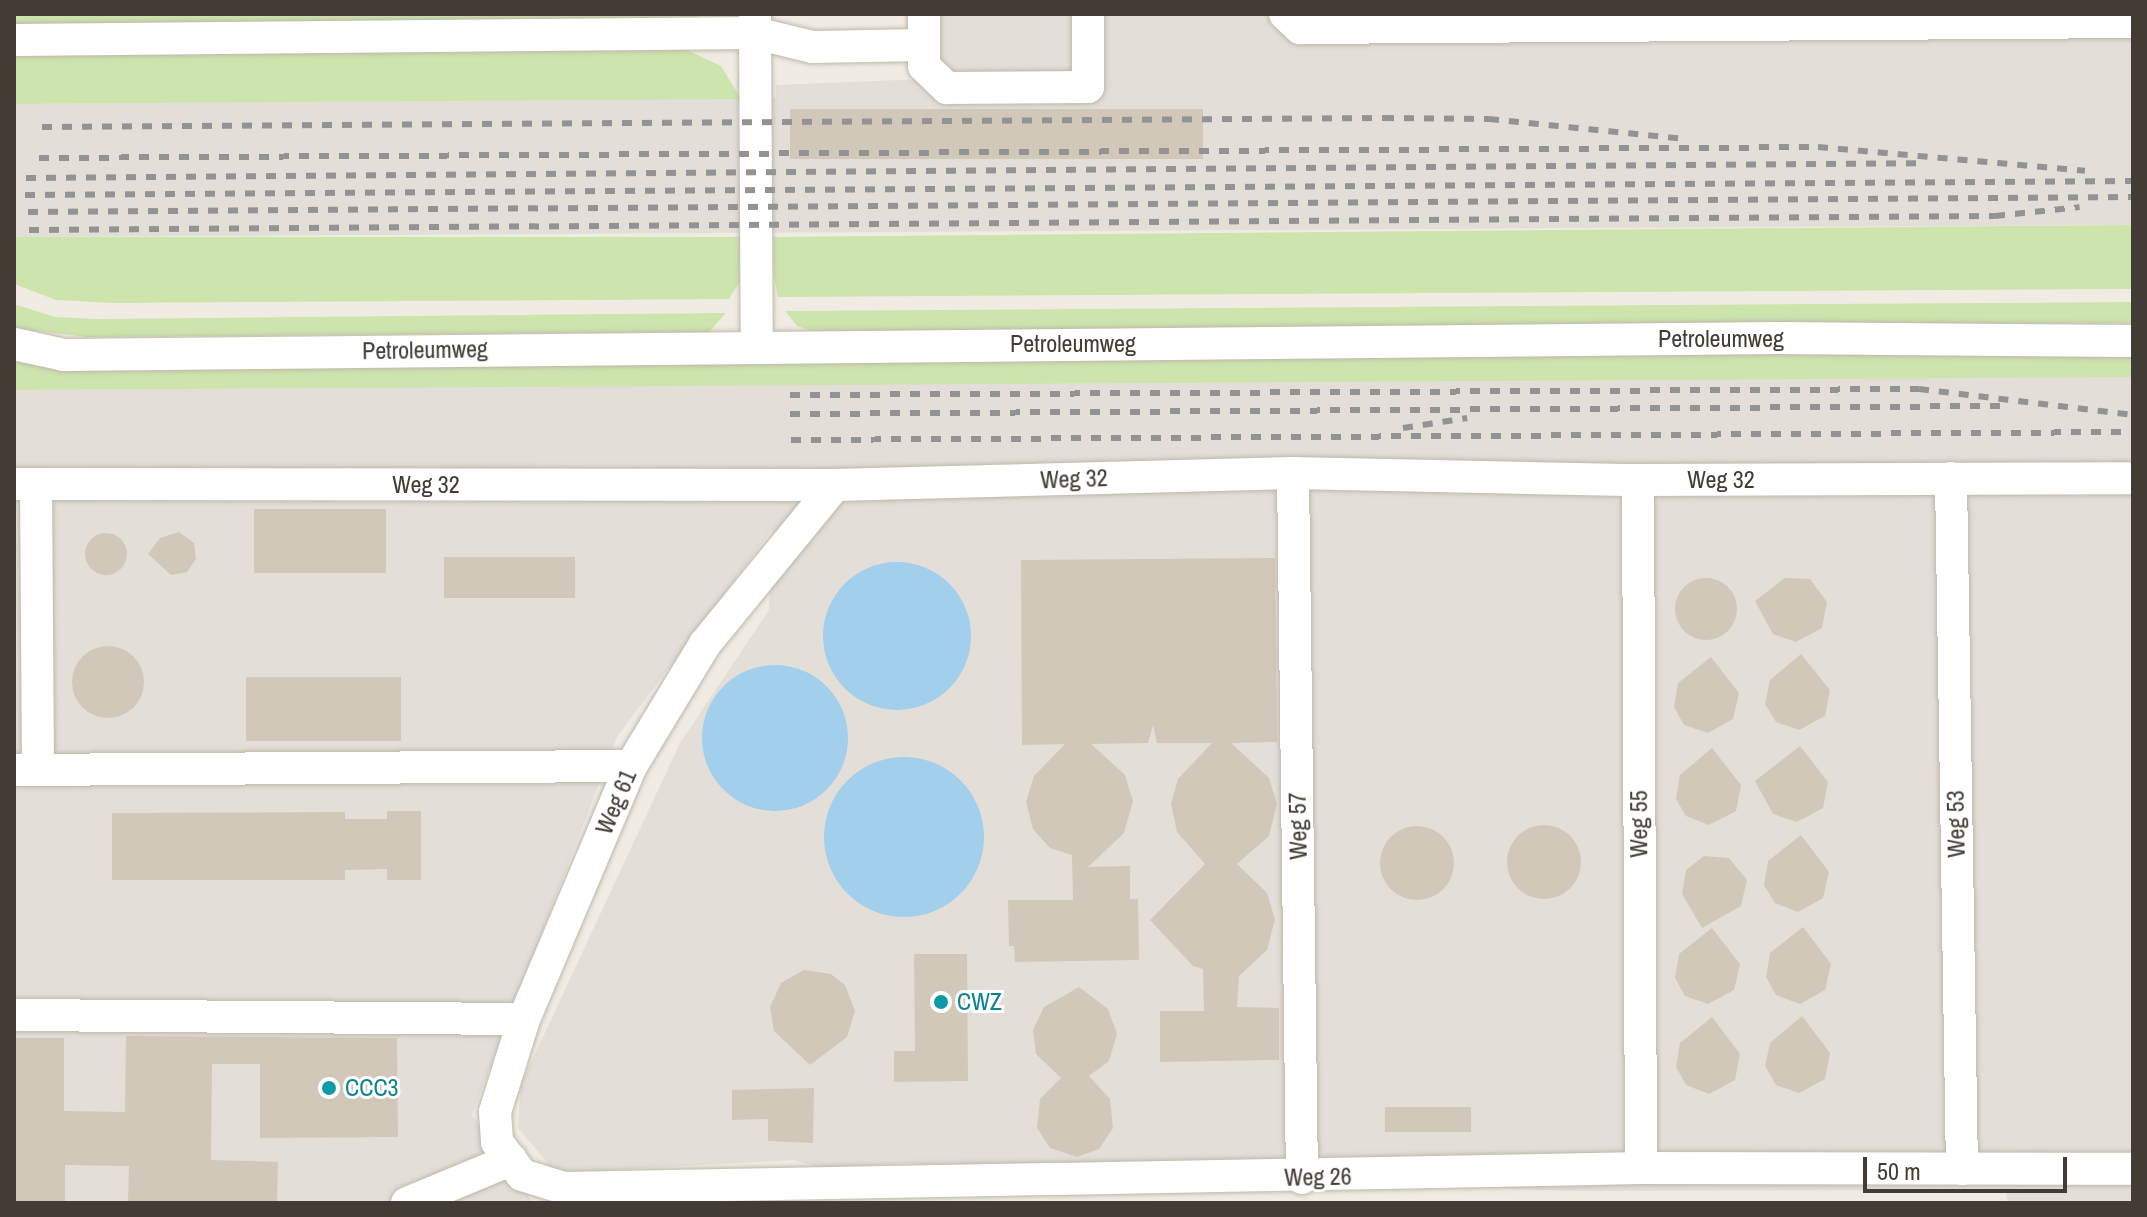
<!DOCTYPE html>
<html>
<head>
<meta charset="utf-8">
<style>
  body { margin:0 }
  #map { position:relative; width:2147px; height:1217px; overflow:hidden; background:#f1ece3; font-family:"Archivo Narrow",sans-serif }
  div>[style] { position:absolute }
  .industrial>* { inset:0; background:#e3ded8 }
  .green>* { inset:0; background:#cde4ad }
  .water>* { inset:0; background:#a1cfec }
  .round { border-radius:50% }
  .building>* { inset:0; background:#d2c8b9; transform-origin:0 0 }
  .roads { filter:drop-shadow(0 0 2px #bfb7a9) drop-shadow(0 0 2px #bfb7a9) }
  .minor>* { height:32px; margin:-16px; padding:0 16px; transform-origin:16px; border-radius:16px; background:#fff }
  .rail>* { height:6px; margin-top:-3px; transform-origin:0; background:repeating-linear-gradient(90deg,#939393 0 10px,transparent 0 20px) }
  .dots>* { width:22px; height:22px; translate:-50% -50%; box-sizing:border-box; border:4px solid #fff; border-radius:50% }
  span { translate:-50% -50%; white-space:nowrap; text-align:center; line-height:1.15; -webkit-text-stroke:6px #fff; paint-order:stroke }
  .street-label { font-size:24px; color:#423c34 }
  .culture-label { font-size:24px; color:#0d838f }
  .left { translate:0 -50%; text-align:left }
  .frame { position:absolute; inset:0; border:16px solid #423c34; pointer-events:none }
  .scale { position:absolute; left:1863px; top:1157px; width:204px; height:36px; box-sizing:border-box; border:4px solid #423c34; border-top:0; padding-left:10px; font-size:24px; line-height:28px; white-space:nowrap; color:#423c34; -webkit-text-stroke:6px #fff; paint-order:stroke }
</style>
</head>
<body>
<div id="map">
  <div class="industrial">
    <i style="clip-path:polygon(939px 14px,2133px 14px,2133px 225px,14px 237px,14px 104px,776px 98px,776px 85px,923px 79px)"></i>
    <i style="clip-path:polygon(1693px 377px,2133px 377px,2133px 1203px,2007px 1203px,2006px 1190px,1575px 1191px,901px 1163px,823px 1168px,793px 1160px,556px 1173px,518px 1128px,521px 1084px,680px 743px,769px 610px,772px 530px,617px 737px,472px 1115px,533px 1203px,14px 1203px,14px 390px)"></i>
  </div>
  <div class="green">
    <i style="clip-path:polygon(14px 14px,705px 14px,695px 18px,14px 26px)"></i>
    <i style="clip-path:polygon(685px 49px,721px 66px,741px 99px,14px 104px,14px 55px)"></i>
    <i style="clip-path:polygon(2133px 225px,2133px 289px,778px 297px,774px 275px,773px 237px)"></i>
    <i style="clip-path:polygon(14px 237px,746px 237px,740px 281px,729px 299px,112px 303px,56px 300px,14px 284px)"></i>
    <i style="clip-path:polygon(2133px 302px,2133px 323px,813px 331px,797px 326px,785px 311px)"></i>
    <i style="clip-path:polygon(14px 304px,55px 317px,98px 319px,726px 313px,709px 332px,88px 337px,20px 329px,14px 326px)"></i>
    <i style="clip-path:polygon(2133px 351px,2133px 377px,14px 390px,14px 360px,54px 367px)"></i>
  </div>
  <div class="water">
    <i class="round" style="left:823px;top:562px;width:148px;height:148px"></i>
    <i class="round" style="left:702px;top:665px;width:146px;height:146px"></i>
    <i class="round" style="left:824px;top:757px;width:160px;height:160px"></i>
  </div>
  <div class="building">
    <i style="left:1203px;top:109px;width:50px;height:413px;rotate:90deg"></i>
    <i style="left:254px;top:509px;width:132px;height:64px"></i>
    <i style="clip-path:polygon(179px 532px,194px 543px,196px 559px,187px 572px,171px 575px,148px 554px,160px 538px)"></i>
    <i class="round" style="left:85px;top:533px;width:42px;height:42px"></i>
    <i style="left:444px;top:557px;width:131px;height:41px"></i>
    <i style="clip-path:polygon(1275px 558px,1277px 742px,1231px 743px,1269px 778px,1277px 804px,1269px 836px,1237px 864px,1267px 893px,1275px 919px,1267px 950px,1239px 976px,1237px 1007px,1279px 1008px,1279px 1060px,1160px 1062px,1160px 1011px,1204px 1011px,1203px 969px,1193px 966px,1150px 920px,1205px 864px,1177px 832px,1171px 804px,1178px 779px,1212px 743px,1157px 743px,1153px 725px,1148px 743px,1091px 744px,1125px 775px,1133px 801px,1124px 833px,1088px 867px,1130px 866px,1130px 899px,1138px 899px,1139px 960px,1015px 962px,1014px 946px,1009px 946px,1008px 900px,1073px 900px,1072px 855px,1050px 848px,1033px 829px,1026px 802px,1034px 776px,1065px 744px,1022px 745px,1021px 560px)"></i>
    <i class="round" style="left:1675px;top:578px;width:62px;height:62px"></i>
    <i style="clip-path:polygon(1785px 578px,1810px 579px,1827px 602px,1822px 628px,1796px 642px,1773px 634px,1755px 601px)"></i>
    <i class="round" style="left:72px;top:646px;width:72px;height:72px"></i>
    <i style="clip-path:polygon(1801px 654px,1830px 690px,1825px 716px,1799px 730px,1776px 722px,1765px 704px,1770px 680px)"></i>
    <i style="clip-path:polygon(1711px 657px,1739px 693px,1733px 719px,1708px 733px,1684px 725px,1674px 707px,1678px 683px)"></i>
    <i style="left:401px;top:677px;width:64px;height:155px;rotate:90deg"></i>
    <i style="clip-path:polygon(1800px 746px,1828px 782px,1823px 808px,1797px 822px,1773px 814px,1755px 781px)"></i>
    <i style="clip-path:polygon(1712px 748px,1741px 785px,1736px 811px,1709px 825px,1686px 816px,1676px 799px,1680px 775px)"></i>
    <i style="clip-path:polygon(387px 811px,421px 811px,421px 880px,387px 880px,387px 869px,345px 870px,345px 880px,112px 880px,112px 813px,345px 812px,345px 819px,387px 819px)"></i>
    <i class="round" style="left:1507px;top:825px;width:74px;height:74px"></i>
    <i class="round" style="left:1380px;top:826px;width:74px;height:74px"></i>
    <i style="clip-path:polygon(1801px 835px,1829px 872px,1823px 898px,1798px 912px,1775px 903px,1764px 885px,1768px 861px)"></i>
    <i style="clip-path:polygon(1704px 856px,1729px 858px,1747px 880px,1741px 906px,1702px 928px,1682px 894px,1686px 870px)"></i>
    <i style="clip-path:polygon(1803px 927px,1831px 964px,1825px 990px,1800px 1004px,1776px 995px,1766px 977px,1770px 953px)"></i>
    <i style="clip-path:polygon(1712px 928px,1740px 964px,1734px 990px,1708px 1004px,1685px 996px,1675px 978px,1679px 954px)"></i>
    <i style="clip-path:polygon(914px 954px,967px 954px,968px 1081px,894px 1082px,894px 1051px,915px 1051px)"></i>
    <i style="clip-path:polygon(804px 970px,831px 974px,845px 985px,855px 1011px,847px 1037px,810px 1065px,774px 1031px,770px 1007px,781px 983px)"></i>
    <i style="clip-path:polygon(1079px 987px,1108px 1009px,1117px 1034px,1109px 1061px,1089px 1076px,1110px 1099px,1113px 1128px,1099px 1149px,1077px 1157px,1050px 1148px,1037px 1128px,1040px 1099px,1061px 1078px,1036px 1054px,1033px 1030px,1044px 1007px)"></i>
    <i style="clip-path:polygon(1802px 1016px,1830px 1053px,1825px 1079px,1799px 1093px,1776px 1085px,1765px 1066px,1770px 1043px)"></i>
    <i style="clip-path:polygon(1712px 1017px,1740px 1054px,1735px 1080px,1709px 1094px,1686px 1085px,1676px 1067px,1680px 1043px)"></i>
    <i style="clip-path:polygon(126px 1036px,397px 1038px,398px 1137px,260px 1138px,260px 1064px,212px 1064px,211px 1160px,278px 1162px,277px 1203px,128px 1203px,129px 1166px,65px 1165px,65px 1203px,14px 1203px,14px 1038px,64px 1038px,64px 1111px,125px 1112px)"></i>
    <i style="clip-path:polygon(814px 1088px,813px 1143px,768px 1141px,768px 1119px,732px 1120px,732px 1090px)"></i>
    <i style="left:1385px;top:1107px;width:86px;height:25px"></i>
  </div>
  <div class="roads">
    <div class="minor">
      <i style="left:755px;top:14px;width:332px;rotate:89.7deg"></i>
      <i style="left:924px;top:14px;width:52px;rotate:90deg"></i>
      <i style="left:924px;top:66px;width:32px;rotate:44deg"></i>
      <i style="left:947px;top:88px;width:141px;rotate:-0.4deg"></i>
      <i style="left:1088px;top:87px;width:73px;rotate:-90deg"></i>
      <i style="left:1285px;top:14px;width:21px;rotate:43deg"></i>
      <i style="left:1300px;top:28px;width:833px;rotate:-0.41deg"></i>
      <i style="left:14px;top:40px;width:741px;rotate:-0.54deg"></i>
      <i style="left:755px;top:33px;width:59px;rotate:13.8deg"></i>
      <i style="left:812px;top:47px;width:112px;rotate:-1deg"></i>
      <i style="left:14px;top:344px;width:51px;rotate:12.4deg"></i>
      <i style="left:64px;top:355px;width:1714px;rotate:-0.57deg"></i>
      <i style="left:1778px;top:338px;width:355px;rotate:0.5deg"></i>
      <i style="left:1293px;top:473px;width:705px;rotate:89.27deg"></i>
      <i style="left:1951px;top:478px;width:691px;rotate:89.09deg"></i>
      <i style="left:1638px;top:480px;width:688px;rotate:89.75deg"></i>
      <i style="left:14px;top:484px;width:821px;rotate:0.07deg"></i>
      <i style="left:835px;top:485px;width:458px;rotate:-1.5deg"></i>
      <i style="left:1293px;top:473px;width:345px;rotate:1.2deg"></i>
      <i style="left:1638px;top:480px;width:495px;rotate:-0.2deg"></i>
      <i style="left:36px;top:484px;width:286px;rotate:89.6deg"></i>
      <i style="left:835px;top:485px;width:205px;rotate:129.3deg"></i>
      <i style="left:705px;top:644px;width:143px;rotate:121.2deg"></i>
      <i style="left:631px;top:766px;width:275px;rotate:112.9deg"></i>
      <i style="left:524px;top:1019px;width:97px;rotate:107.3deg"></i>
      <i style="left:495px;top:1112px;width:30px;rotate:86deg"></i>
      <i style="left:497px;top:1142px;width:41px;rotate:52.9deg"></i>
      <i style="left:522px;top:1175px;width:44px;rotate:17.2deg"></i>
      <i style="left:564px;top:1188px;width:1077px;rotate:-1.06deg"></i>
      <i style="left:1641px;top:1168px;width:492px;rotate:0.1deg"></i>
      <i style="left:14px;top:770px;width:617px;rotate:-0.37deg"></i>
      <i style="left:14px;top:1015px;width:510px;rotate:0.45deg"></i>
      <i style="left:407px;top:1203px;width:113px;rotate:-22.5deg"></i>
    </div>
  </div>
  <div class="rail">
    <i style="left:42px;top:127px;width:1342px;rotate:-0.38deg"></i>
    <i style="left:1384px;top:118px;width:105px;rotate:0.5deg"></i>
    <i style="left:1489px;top:119px;width:197px;rotate:5.8deg"></i>
    <i style="left:39px;top:158px;width:1779px;rotate:-0.35deg"></i>
    <i style="left:1818px;top:147px;width:268px;rotate:5.1deg"></i>
    <i style="left:26px;top:178px;width:1893px;rotate:-0.45deg"></i>
    <i style="left:25px;top:195px;width:2108px;rotate:-0.38deg"></i>
    <i style="left:28px;top:212px;width:2105px;rotate:-0.41deg"></i>
    <i style="left:29px;top:230px;width:1966px;rotate:-0.41deg"></i>
    <i style="left:1995px;top:216px;width:85px;rotate:-6deg"></i>
    <i style="left:790px;top:395px;width:1129px;rotate:-0.3deg"></i>
    <i style="left:1919px;top:389px;width:216px;rotate:6.9deg"></i>
    <i style="left:790px;top:414px;width:1215px;rotate:-0.38deg"></i>
    <i style="left:1403px;top:428px;width:65px;rotate:-8.9deg"></i>
    <i style="left:791px;top:440px;width:1342px;rotate:-0.34deg"></i>
  </div>
  <div class="dots">
    <i style="left:941px;top:1002px;background:#0f9aa8"></i>
    <i style="left:329px;top:1088px;background:#0f9aa8"></i>
  </div>
  <div class="street-label">
    <span style="left:1721px;top:339px">Petroleumweg</span>
    <span style="left:1073px;top:344px">Petroleumweg</span>
    <span style="left:425px;top:350px;rotate:-1deg">Petroleumweg</span>
    <span style="left:1074px;top:479px;rotate:-2deg">Weg 32</span>
    <span style="left:1721px;top:480px">Weg 32</span>
    <span style="left:426px;top:485px">Weg 32</span>
    <span style="left:616px;top:802px;rotate:-67deg">Weg 61</span>
    <span style="left:1639px;top:824px;rotate:-90deg">Weg 55</span>
    <span style="left:1956px;top:824px;rotate:-91deg">Weg 53</span>
    <span style="left:1298px;top:826px;rotate:-91deg">Weg 57</span>
    <span style="left:1318px;top:1177px;rotate:-1deg">Weg 26</span>
  </div>
  <div class="culture-label">
    <span class="left" style="left:957px;top:1002px">CWZ</span>
    <span class="left" style="left:345px;top:1088px">CCC3</span>
  </div>
  <div class="frame"></div>
  <div class="scale">50 m</div>
</div>
</body>
</html>
